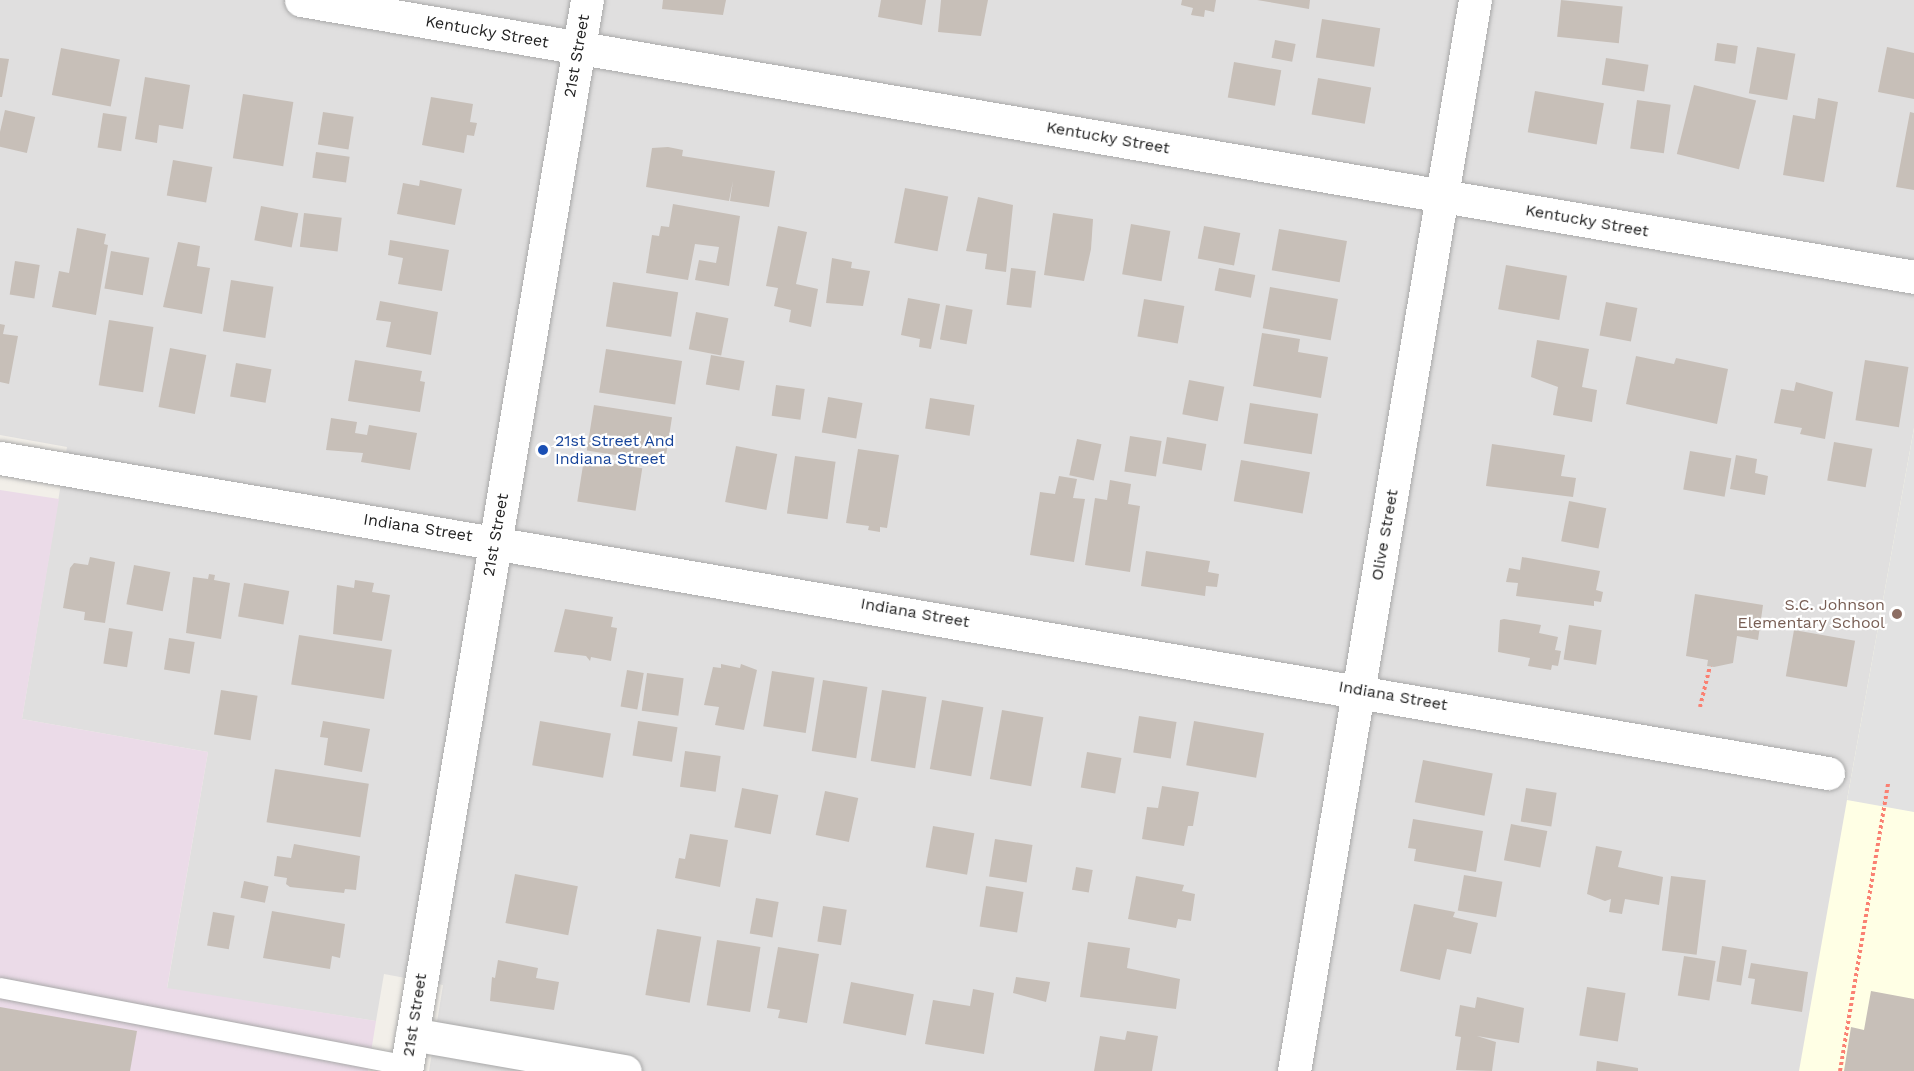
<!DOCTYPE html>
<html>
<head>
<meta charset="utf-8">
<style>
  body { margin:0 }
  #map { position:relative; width:1914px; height:1071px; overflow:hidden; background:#f2efe9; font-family:"Work Sans",sans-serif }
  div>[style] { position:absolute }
  .residential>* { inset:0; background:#e0dfdf }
  .industrial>* { inset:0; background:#ebdbe8 }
  .education>* { inset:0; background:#ffffe5 }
  .parking>* { inset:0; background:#e2e2e2 }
  .building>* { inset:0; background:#c7bfb8; transform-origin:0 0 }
  .path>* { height:4px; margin-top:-2px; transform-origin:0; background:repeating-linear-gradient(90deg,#fa8072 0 3px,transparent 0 6px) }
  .roads { filter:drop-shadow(0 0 2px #a9a9a9) drop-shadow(0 0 2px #a9a9a9) }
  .service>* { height:20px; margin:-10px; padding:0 10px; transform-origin:10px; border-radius:10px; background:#fff }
  .minor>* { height:33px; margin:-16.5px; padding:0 16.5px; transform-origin:16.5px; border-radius:16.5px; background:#fff }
  .tertiary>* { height:33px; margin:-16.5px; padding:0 16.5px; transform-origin:16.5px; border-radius:16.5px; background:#fff }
  .dots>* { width:16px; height:16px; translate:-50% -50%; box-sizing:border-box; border:3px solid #fff; border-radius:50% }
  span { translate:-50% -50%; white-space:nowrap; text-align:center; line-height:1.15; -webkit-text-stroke:4.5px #fff; paint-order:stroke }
  .street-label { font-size:16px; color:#222 }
  .transit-label { font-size:16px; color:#164399 }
  .left { translate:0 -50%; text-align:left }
  .education-label { font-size:16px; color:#785e54 }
  .right { translate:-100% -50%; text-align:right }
</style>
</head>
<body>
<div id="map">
  <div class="residential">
    <i style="clip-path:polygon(0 0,1914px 0,1914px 1071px,429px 1071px,443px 985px,384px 974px,376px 1021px,167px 989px,208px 752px,22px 719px,67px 447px,0 435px)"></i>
  </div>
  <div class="industrial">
    <i style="clip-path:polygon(0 490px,59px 499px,22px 719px,208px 752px,167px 988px,376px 1021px,368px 1071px,0 1071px)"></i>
  </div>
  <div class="education">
    <i style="clip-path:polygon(1914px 428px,1914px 1071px,1799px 1071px,1847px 800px)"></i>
  </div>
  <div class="parking">
    <i style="clip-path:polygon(1914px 428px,1914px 812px,1847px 800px)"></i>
  </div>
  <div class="building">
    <i style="clip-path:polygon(663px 0,726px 0,723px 15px,662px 9px)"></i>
    <i style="clip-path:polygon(881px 0,926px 0,922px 25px,878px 17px)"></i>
    <i style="clip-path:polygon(941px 0,988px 0,981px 36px,938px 32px)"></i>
    <i style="clip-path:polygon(1182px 0,1216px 0,1214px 12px,1205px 10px,1204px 17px,1191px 15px,1193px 8px,1181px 5px)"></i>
    <i style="clip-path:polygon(1257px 0,1310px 0,1309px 9px)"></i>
    <i style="left:1561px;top:0;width:62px;height:37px;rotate:6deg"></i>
    <i style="left:1322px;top:19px;width:59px;height:39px;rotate:9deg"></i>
    <i style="left:1275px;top:40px;width:21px;height:18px;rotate:11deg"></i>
    <i style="left:1717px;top:43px;width:21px;height:18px;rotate:8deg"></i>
    <i style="left:1757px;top:47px;width:39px;height:47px;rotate:10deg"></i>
    <i style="clip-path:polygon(1887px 47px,1914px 53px,1914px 99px,1878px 92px)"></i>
    <i style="left:61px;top:48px;width:60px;height:48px;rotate:11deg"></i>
    <i style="clip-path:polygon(0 58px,9px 59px,2px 97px,0 97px)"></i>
    <i style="left:1606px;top:58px;width:43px;height:27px;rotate:9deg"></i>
    <i style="left:1234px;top:62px;width:48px;height:36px;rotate:10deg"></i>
    <i style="clip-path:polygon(145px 77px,190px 85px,183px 129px,159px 125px,157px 143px,135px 139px)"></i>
    <i style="left:1318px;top:78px;width:54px;height:37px;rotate:10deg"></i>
    <i style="left:1694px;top:85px;width:64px;height:71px;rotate:14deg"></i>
    <i style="left:1535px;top:91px;width:70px;height:42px;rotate:10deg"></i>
    <i style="left:243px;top:94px;width:51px;height:65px;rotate:9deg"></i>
    <i style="clip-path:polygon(431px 97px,473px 104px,470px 122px,477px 123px,474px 136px,467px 135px,464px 153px,422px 145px)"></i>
    <i style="clip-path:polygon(1818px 98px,1838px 102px,1824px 182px,1783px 175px,1793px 115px,1815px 119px)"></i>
    <i style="left:1637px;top:100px;width:34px;height:49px;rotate:8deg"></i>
    <i style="left:5px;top:110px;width:31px;height:37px;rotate:13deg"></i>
    <i style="left:323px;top:112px;width:31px;height:33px;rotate:9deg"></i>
    <i style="clip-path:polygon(1910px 112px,1914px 113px,1914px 190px,1896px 187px)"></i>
    <i style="left:103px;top:113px;width:24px;height:35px;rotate:9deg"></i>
    <i style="clip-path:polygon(668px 147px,683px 150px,682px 156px,775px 171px,769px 207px,730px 201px,733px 181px,729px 201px,646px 187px,652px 148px)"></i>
    <i style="left:316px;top:152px;width:34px;height:26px;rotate:8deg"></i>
    <i style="left:173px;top:160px;width:40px;height:36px;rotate:10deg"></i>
    <i style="clip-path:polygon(420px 180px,462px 189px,455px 225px,397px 214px,403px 183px,419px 186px)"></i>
    <i style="left:905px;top:188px;width:44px;height:56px;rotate:11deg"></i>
    <i style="clip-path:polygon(978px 197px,1013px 205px,1006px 272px,985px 269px,987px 254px,966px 251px)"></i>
    <i style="clip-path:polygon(673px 204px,740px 216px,729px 286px,695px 280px,699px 260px,716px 263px,719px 247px,695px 244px,688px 280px,646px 273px,652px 235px,659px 236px,661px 226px,669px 227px)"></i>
    <i style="left:261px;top:206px;width:38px;height:35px;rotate:11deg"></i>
    <i style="left:304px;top:213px;width:38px;height:34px;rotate:7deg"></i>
    <i style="clip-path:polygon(1053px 213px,1093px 219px,1091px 249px,1084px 281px,1044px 275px)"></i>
    <i style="left:1131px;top:224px;width:40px;height:51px;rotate:10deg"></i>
    <i style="clip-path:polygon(778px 226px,807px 232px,796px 284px,818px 289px,811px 327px,789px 322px,791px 310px,774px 306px,778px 288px,766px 286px)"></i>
    <i style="left:1204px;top:226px;width:37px;height:33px;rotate:11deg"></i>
    <i style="clip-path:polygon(77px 228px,106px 234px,104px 244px,108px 245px,96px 315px,52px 307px,59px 271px,69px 273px)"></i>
    <i style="left:1279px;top:229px;width:69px;height:42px;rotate:10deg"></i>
    <i style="clip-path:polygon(390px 240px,449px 250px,442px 291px,398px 284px,403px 258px,388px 255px)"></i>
    <i style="clip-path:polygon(178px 242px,200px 246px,197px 266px,210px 268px,202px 314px,163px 307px)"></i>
    <i style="left:111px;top:251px;width:39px;height:38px;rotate:10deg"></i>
    <i style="clip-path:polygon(832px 258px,852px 262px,851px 268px,870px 271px,863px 306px,826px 303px)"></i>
    <i style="left:15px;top:261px;width:25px;height:34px;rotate:9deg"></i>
    <i style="left:1506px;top:265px;width:62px;height:45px;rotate:10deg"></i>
    <i style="left:1011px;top:268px;width:25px;height:37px;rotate:7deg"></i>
    <i style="left:1219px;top:268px;width:37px;height:23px;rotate:11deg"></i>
    <i style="left:231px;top:280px;width:43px;height:52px;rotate:9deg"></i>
    <i style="left:613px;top:282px;width:66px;height:45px;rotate:9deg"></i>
    <i style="left:1270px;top:287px;width:69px;height:42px;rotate:10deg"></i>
    <i style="clip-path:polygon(908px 298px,940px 304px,931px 349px,919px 347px,920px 339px,901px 335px)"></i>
    <i style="left:1144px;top:299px;width:41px;height:38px;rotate:10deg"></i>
    <i style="clip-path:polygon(380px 301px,438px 312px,431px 355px,386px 347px,391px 322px,376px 320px)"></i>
    <i style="left:1606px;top:302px;width:32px;height:34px;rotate:11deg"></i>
    <i style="left:946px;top:305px;width:27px;height:35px;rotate:10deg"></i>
    <i style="left:696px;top:312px;width:33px;height:38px;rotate:11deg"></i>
    <i style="left:109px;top:320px;width:45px;height:66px;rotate:9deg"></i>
    <i style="clip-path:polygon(0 324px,5px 325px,3px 334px,18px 336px,9px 384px,0 382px)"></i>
    <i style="clip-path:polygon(1262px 333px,1300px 339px,1298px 352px,1328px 357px,1321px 398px,1253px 386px)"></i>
    <i style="clip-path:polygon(1537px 340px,1589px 349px,1582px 387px,1597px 390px,1592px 422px,1553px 415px,1558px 387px,1531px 377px)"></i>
    <i style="left:170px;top:348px;width:37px;height:60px;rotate:11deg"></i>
    <i style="left:606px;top:349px;width:77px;height:44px;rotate:9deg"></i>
    <i style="left:711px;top:355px;width:34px;height:30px;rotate:10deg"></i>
    <i style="clip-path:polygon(1636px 356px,1674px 364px,1676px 358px,1728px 369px,1717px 424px,1626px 404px)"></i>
    <i style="clip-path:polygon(355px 360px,422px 371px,420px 381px,425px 382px,420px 412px,348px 401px)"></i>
    <i style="left:1865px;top:360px;width:44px;height:61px;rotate:9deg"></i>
    <i style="left:236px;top:363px;width:36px;height:34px;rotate:10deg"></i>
    <i style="left:1189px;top:380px;width:36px;height:35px;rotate:11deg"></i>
    <i style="clip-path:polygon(1796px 382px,1833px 392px,1825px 439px,1800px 434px,1802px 428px,1774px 423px,1781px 389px,1794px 391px)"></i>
    <i style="left:776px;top:385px;width:29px;height:31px;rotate:8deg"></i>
    <i style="left:828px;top:397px;width:35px;height:36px;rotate:10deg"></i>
    <i style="left:930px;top:398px;width:45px;height:31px;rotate:9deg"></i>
    <i style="left:1250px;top:403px;width:69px;height:41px;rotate:9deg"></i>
    <i style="left:594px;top:405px;width:79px;height:46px;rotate:9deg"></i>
    <i style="clip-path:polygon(331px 418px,357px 422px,355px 433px,367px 435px,369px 425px,417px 433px,410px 470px,361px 462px,363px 453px,326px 450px)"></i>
    <i style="left:1130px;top:436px;width:32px;height:36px;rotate:9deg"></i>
    <i style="left:1167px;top:437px;width:40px;height:27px;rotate:10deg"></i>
    <i style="left:1077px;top:439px;width:25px;height:37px;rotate:12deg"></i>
    <i style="left:1834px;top:442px;width:39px;height:39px;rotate:10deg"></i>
    <i style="clip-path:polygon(1492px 444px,1565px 455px,1561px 476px,1576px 478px,1573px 497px,1486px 486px)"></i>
    <i style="left:736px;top:446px;width:42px;height:57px;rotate:11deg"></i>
    <i style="clip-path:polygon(858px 449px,899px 455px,887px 528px,880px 527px,880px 532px,868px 530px,869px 526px,846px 523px)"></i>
    <i style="left:1690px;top:451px;width:42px;height:39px;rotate:10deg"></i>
    <i style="clip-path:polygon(1736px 455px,1757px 459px,1755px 473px,1768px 476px,1765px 495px,1730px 489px)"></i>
    <i style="left:795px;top:456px;width:41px;height:58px;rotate:8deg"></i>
    <i style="left:584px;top:459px;width:59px;height:43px;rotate:9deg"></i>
    <i style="left:1241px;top:460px;width:70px;height:42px;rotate:10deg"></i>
    <i style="clip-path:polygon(1059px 476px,1077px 479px,1073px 498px,1085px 499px,1074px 562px,1030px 555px,1040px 492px,1055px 494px)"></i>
    <i style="clip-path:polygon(1110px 480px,1131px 484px,1128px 504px,1140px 506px,1130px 572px,1085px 565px,1095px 498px,1107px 500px)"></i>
    <i style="left:1569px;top:501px;width:38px;height:41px;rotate:11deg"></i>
    <i style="clip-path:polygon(1146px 551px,1210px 561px,1208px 572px,1219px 574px,1217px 587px,1206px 586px,1205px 596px,1141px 586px)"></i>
    <i style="clip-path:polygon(90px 557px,115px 562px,105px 623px,84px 620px,85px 612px,63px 608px,70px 568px,74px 563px,88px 565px)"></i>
    <i style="clip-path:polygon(1522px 557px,1600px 571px,1596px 590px,1603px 592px,1601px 602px,1594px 601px,1594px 606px,1516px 596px,1518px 583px,1506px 582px,1509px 568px,1520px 570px)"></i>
    <i style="left:134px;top:565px;width:37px;height:40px;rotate:11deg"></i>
    <i style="clip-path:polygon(209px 574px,215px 575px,214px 580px,230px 583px,221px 639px,186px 633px,193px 577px,208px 579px)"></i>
    <i style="clip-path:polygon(355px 580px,374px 583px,372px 592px,390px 595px,382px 641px,333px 634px,337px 585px,354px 588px)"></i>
    <i style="left:244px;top:583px;width:46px;height:34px;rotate:10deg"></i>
    <i style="clip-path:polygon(1695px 594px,1763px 605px,1758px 640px,1737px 636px,1733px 663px,1714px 667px,1707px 666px,1708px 660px,1686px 656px)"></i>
    <i style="clip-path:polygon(565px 609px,613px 617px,611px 627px,617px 628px,611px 661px,591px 657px,590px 661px,586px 656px,554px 652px)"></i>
    <i style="clip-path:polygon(1504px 619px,1541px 625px,1539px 633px,1558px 637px,1555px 650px,1561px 651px,1558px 666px,1552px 665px,1551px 670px,1528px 666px,1530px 658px,1498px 652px,1500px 620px)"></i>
    <i style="left:1569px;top:625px;width:33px;height:35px;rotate:9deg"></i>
    <i style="left:109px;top:628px;width:24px;height:36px;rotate:9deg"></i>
    <i style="left:1794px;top:630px;width:62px;height:47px;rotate:10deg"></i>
    <i style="left:299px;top:635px;width:94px;height:50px;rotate:9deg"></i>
    <i style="left:169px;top:638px;width:26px;height:32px;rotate:9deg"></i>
    <i style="clip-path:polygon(721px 664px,740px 668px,741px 664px,757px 670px,744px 730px,715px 725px,719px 707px,704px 705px,713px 667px,721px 668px)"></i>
    <i style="left:627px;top:670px;width:17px;height:37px;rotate:10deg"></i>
    <i style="left:772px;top:671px;width:43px;height:56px;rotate:9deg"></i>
    <i style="left:647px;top:673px;width:37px;height:38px;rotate:8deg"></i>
    <i style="left:823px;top:680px;width:45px;height:72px;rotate:9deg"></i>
    <i style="left:221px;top:690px;width:37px;height:45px;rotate:9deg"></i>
    <i style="left:882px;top:690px;width:45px;height:72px;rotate:9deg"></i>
    <i style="left:942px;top:700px;width:42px;height:70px;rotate:10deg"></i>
    <i style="left:1002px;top:710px;width:42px;height:70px;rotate:10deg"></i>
    <i style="left:1139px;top:716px;width:38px;height:37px;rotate:9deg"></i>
    <i style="clip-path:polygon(323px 721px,370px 729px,362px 772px,324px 765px,328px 738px,320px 737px)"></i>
    <i style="left:540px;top:721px;width:72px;height:45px;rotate:10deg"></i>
    <i style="left:638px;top:721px;width:40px;height:35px;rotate:9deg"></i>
    <i style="left:1194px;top:721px;width:71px;height:45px;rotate:10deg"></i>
    <i style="left:685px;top:751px;width:36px;height:36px;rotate:8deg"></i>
    <i style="left:1087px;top:752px;width:35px;height:36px;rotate:10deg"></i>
    <i style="left:1423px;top:760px;width:71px;height:43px;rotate:11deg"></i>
    <i style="left:275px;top:769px;width:95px;height:54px;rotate:9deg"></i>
    <i style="clip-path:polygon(1162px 786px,1199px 792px,1193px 826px,1188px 826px,1184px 846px,1142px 839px,1147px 807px,1158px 808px)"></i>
    <i style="left:742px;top:788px;width:37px;height:40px;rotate:11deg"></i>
    <i style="left:1526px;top:788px;width:31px;height:34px;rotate:9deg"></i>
    <i style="left:825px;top:791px;width:34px;height:45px;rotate:12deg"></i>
    <i style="clip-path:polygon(1413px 819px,1483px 831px,1476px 872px,1414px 861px,1416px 849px,1408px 848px)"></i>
    <i style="left:1511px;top:824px;width:37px;height:37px;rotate:11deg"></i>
    <i style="left:933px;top:826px;width:42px;height:42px;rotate:10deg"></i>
    <i style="clip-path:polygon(690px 834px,728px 840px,720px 887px,675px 878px,679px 858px,685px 859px)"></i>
    <i style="left:995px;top:839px;width:38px;height:38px;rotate:9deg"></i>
    <i style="clip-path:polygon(294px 844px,360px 856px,356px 890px,345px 889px,344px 893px,290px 887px,286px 884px,287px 878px,274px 876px,277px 856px,291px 858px)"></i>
    <i style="clip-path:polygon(1596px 846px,1622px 851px,1618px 867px,1663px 877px,1659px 905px,1625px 899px,1622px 914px,1609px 912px,1611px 899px,1605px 901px,1587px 894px)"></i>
    <i style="left:1076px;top:867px;width:17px;height:23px;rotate:10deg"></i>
    <i style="left:515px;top:874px;width:64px;height:50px;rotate:11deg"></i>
    <i style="left:1464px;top:875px;width:39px;height:36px;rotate:10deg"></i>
    <i style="clip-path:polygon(1136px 876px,1184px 885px,1182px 891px,1195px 894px,1191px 921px,1178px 919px,1176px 928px,1128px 919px)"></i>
    <i style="left:1671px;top:876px;width:35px;height:75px;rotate:7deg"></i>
    <i style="left:244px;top:881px;width:25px;height:17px;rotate:12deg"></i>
    <i style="left:986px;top:886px;width:38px;height:41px;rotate:9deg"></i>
    <i style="left:756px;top:898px;width:23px;height:36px;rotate:10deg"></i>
    <i style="clip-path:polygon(1414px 904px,1455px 912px,1453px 917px,1478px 923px,1471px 954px,1447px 949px,1440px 980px,1400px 971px)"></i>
    <i style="left:823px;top:906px;width:24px;height:36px;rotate:9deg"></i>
    <i style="clip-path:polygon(272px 911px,345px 924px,340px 958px,332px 956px,330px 969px,263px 958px)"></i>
    <i style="left:213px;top:912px;width:22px;height:34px;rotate:10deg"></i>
    <i style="left:657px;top:929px;width:45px;height:67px;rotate:10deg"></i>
    <i style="left:717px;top:940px;width:44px;height:66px;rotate:9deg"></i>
    <i style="clip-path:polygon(1088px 942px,1130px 948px,1127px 968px,1180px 979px,1176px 1009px,1080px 997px)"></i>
    <i style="left:1722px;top:946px;width:25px;height:36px;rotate:9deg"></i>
    <i style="clip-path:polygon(778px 947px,819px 954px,807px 1023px,778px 1018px,780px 1010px,767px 1008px)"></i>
    <i style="left:1684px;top:956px;width:32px;height:40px;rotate:9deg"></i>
    <i style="clip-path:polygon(498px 960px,538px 968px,536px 978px,559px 982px,554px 1010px,490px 1001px,492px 977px,495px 978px)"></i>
    <i style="clip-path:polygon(1751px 963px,1808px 972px,1802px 1012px,1751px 1004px,1755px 979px,1748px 978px)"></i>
    <i style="clip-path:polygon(1016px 977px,1050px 982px,1046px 1002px,1013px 993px)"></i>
    <i style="left:851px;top:982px;width:64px;height:42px;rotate:11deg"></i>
    <i style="left:1587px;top:987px;width:39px;height:49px;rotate:9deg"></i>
    <i style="clip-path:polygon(973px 989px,994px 993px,984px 1054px,925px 1044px,933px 1000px,970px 1006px)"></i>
    <i style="clip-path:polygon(1871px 991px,1914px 999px,1914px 1071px,1844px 1071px,1851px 1027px,1864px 1030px)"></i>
    <i style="clip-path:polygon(1477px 997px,1524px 1008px,1519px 1043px,1477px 1036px,1496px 1042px,1492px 1071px,1456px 1070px,1461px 1037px,1455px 1036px,1460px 1005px,1475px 1008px)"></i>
    <i style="clip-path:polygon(0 1007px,137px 1031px,130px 1071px,0 1071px)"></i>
    <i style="clip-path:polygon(1127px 1031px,1158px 1036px,1152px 1071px,1094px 1071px,1100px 1036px,1125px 1040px)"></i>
    <i style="clip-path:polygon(1597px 1061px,1638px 1068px,1638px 1071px,1596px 1071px)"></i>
  </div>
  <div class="path">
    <i style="left:1700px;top:707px;width:42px;rotate:-76.3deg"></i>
    <i style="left:1840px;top:1071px;width:292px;rotate:-80.5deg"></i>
  </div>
  <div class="roads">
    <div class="service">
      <i style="left:0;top:988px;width:414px;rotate:10.8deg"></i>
    </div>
    <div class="minor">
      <i style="left:301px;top:0;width:1637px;rotate:9.74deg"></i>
      <i style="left:0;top:458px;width:1855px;rotate:9.78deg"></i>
      <i style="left:412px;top:1034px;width:216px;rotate:9.9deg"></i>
      <i style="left:1294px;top:1071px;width:1086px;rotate:-80.41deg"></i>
    </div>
    <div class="tertiary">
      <i style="left:406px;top:1071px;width:1086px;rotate:-80.41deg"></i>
    </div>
  </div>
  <div class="dots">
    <i style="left:543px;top:450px;background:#1a4fb4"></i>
    <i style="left:1897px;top:614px;background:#8d6e63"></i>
  </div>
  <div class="street-label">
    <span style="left:487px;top:32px;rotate:10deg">Kentucky Street</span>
    <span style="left:577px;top:56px;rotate:-80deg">21st Street</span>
    <span style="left:1108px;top:138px;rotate:10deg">Kentucky Street</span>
    <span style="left:1587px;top:221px;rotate:10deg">Kentucky Street</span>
    <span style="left:418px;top:528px;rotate:9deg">Indiana Street</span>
    <span style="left:496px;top:535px;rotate:-80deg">21st Street</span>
    <span style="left:1385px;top:535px;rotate:-80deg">Olive Street</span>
    <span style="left:915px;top:613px;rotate:10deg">Indiana Street</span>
    <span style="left:1393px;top:696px;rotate:10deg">Indiana Street</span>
    <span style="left:415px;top:1015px;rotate:-81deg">21st Street</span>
  </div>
  <div class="transit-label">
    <span class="left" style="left:555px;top:450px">21st Street And<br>Indiana Street</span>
  </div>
  <div class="education-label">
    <span class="right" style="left:1885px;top:614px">S.C. Johnson<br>Elementary School</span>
  </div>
</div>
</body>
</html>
